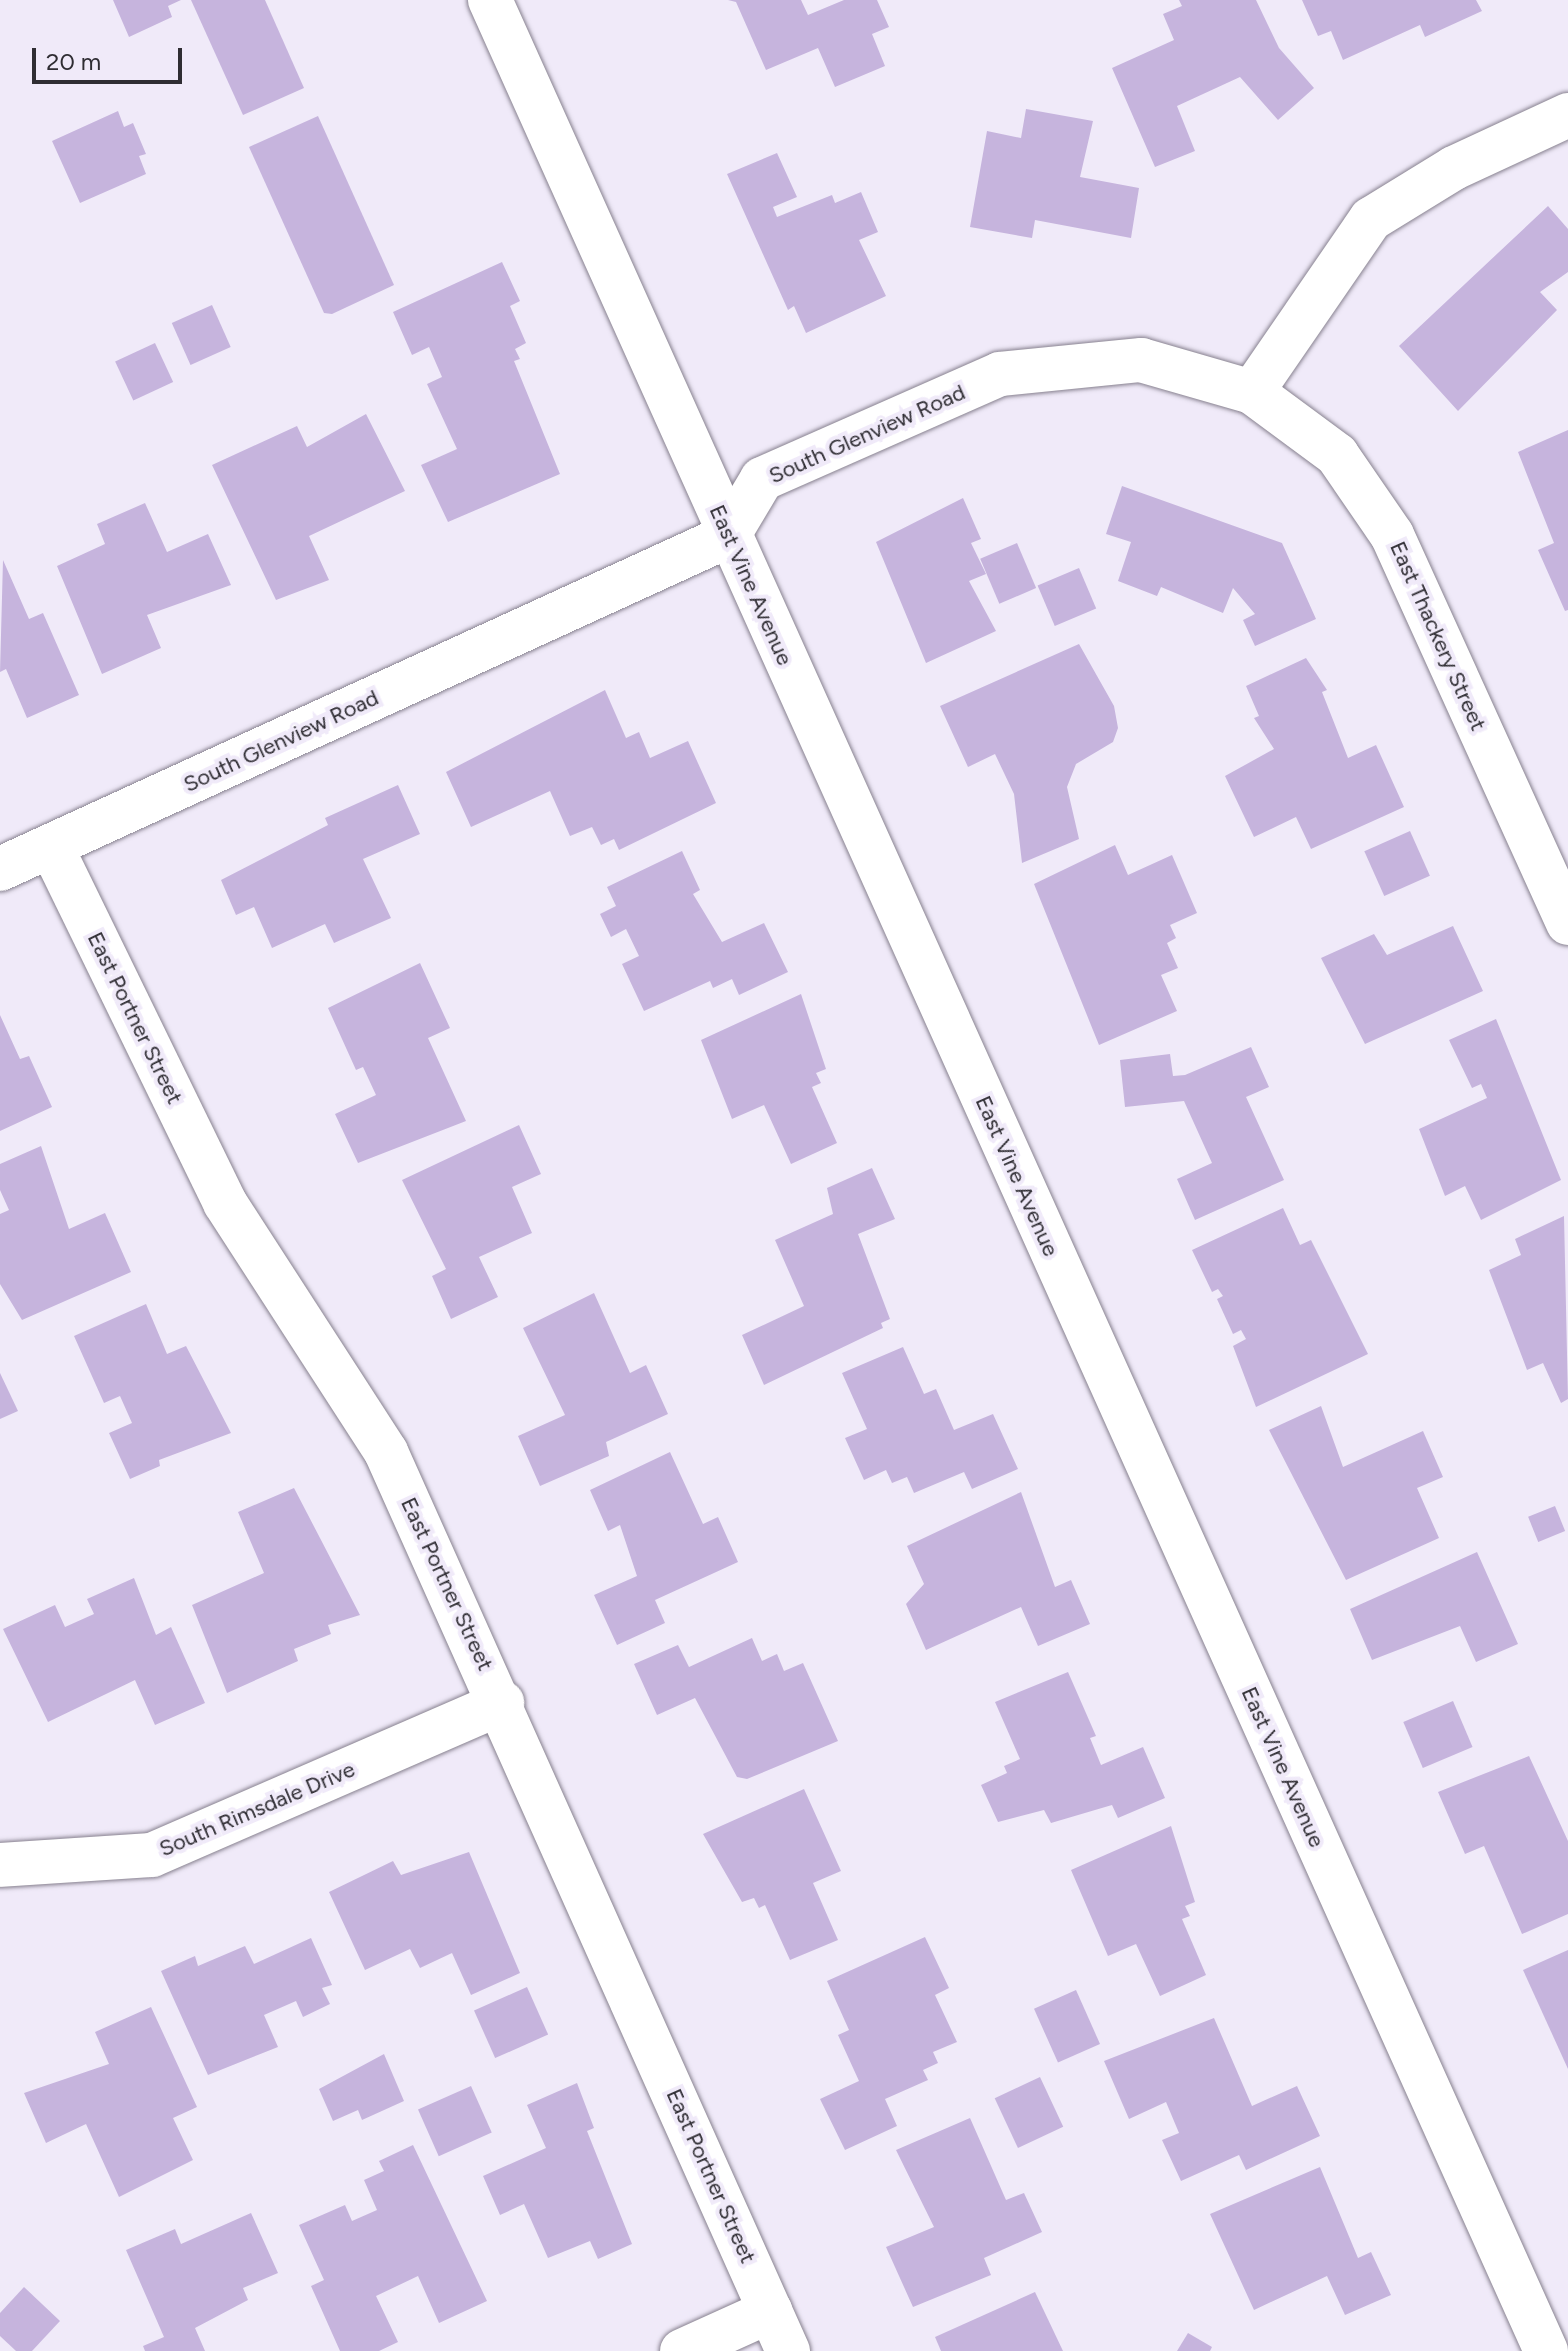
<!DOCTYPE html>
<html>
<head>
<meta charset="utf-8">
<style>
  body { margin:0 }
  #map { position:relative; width:1568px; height:2351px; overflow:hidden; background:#f0eaf9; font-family:Figtree,sans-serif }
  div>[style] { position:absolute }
  .building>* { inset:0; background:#c6b4dd; transform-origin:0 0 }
  .roads { filter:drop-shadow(0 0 2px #87818f) drop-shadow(0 0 2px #87818f) }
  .minor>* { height:44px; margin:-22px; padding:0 22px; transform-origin:22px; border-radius:22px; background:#fff }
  span { translate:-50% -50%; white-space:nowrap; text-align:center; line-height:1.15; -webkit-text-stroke:8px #f0eaf9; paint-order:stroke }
  .street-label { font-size:22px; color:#2f2d33 }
  .scale { position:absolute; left:32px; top:48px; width:150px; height:36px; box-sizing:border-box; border:4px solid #2f2d33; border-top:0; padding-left:10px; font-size:24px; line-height:28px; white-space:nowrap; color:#2f2d33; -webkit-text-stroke:6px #f0eaf9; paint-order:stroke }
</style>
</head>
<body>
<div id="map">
  <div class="building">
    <i style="clip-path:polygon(113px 0,181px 0,168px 6px,172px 17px,129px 37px)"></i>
    <i style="clip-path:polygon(191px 0,265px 0,304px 88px,243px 115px)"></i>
    <i style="clip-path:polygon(728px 0,801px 0,808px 15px,844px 0,877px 0,889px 27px,872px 34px,885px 66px,835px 87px,818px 48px,766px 70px,736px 2px)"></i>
    <i style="clip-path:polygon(1179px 0,1256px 0,1279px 48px,1314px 88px,1278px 120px,1240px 77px,1177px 106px,1195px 151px,1155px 167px,1112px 68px,1174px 40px,1163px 14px,1182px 6px)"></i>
    <i style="clip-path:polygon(1302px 0,1476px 0,1482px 11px,1425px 37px,1420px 25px,1343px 60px,1331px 31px,1318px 36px)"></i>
    <i style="clip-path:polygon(1026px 109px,1093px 121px,1080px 177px,1139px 188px,1131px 238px,1035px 220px,1032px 238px,970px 227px,987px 131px,1021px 138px)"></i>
    <i style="clip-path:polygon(118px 111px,124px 127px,133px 123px,146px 154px,139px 156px,146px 174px,80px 203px,52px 141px)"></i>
    <i style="clip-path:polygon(318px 116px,394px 285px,332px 314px,324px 313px,249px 147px)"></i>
    <i style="clip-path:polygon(777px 153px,797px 197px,773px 207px,777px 217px,832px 195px,835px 203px,861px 192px,878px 232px,859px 240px,886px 296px,806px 333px,794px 306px,788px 310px,727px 174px)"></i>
    <i style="clip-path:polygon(1548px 206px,1568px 229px,1568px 272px,1540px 292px,1557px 310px,1458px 411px,1399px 346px)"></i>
    <i style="clip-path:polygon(502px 262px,520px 301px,510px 306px,526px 343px,515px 349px,520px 359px,514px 361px,560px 474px,448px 522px,421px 465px,457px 449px,427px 384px,442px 377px,429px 347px,412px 355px,393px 312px)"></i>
    <i style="left:212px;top:305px;width:46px;height:44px;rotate:66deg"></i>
    <i style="left:155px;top:343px;width:43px;height:44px;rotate:65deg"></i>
    <i style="clip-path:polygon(366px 414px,405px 491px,309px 536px,329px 580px,276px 600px,212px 465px,297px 426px,307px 447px)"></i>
    <i style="clip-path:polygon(1568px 430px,1568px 610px,1565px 611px,1538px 550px,1554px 543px,1518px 452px)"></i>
    <i style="clip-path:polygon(1122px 486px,1282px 543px,1316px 619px,1255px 646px,1243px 620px,1255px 614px,1233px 588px,1223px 613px,1161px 587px,1157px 596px,1118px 581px,1131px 542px,1106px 534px)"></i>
    <i style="clip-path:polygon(963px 498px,981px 539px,971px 543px,986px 574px,969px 581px,996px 631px,926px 663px,876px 542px)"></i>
    <i style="clip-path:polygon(145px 503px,167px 552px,208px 534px,231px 585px,147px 615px,161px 648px,102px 674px,57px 566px,105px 544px,97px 524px)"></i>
    <i style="left:1017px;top:543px;width:49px;height:40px;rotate:67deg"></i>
    <i style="clip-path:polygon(3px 560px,29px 619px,43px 613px,79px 695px,27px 718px,6px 669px,0 672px)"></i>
    <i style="left:1079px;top:568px;width:44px;height:45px;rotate:67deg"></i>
    <i style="clip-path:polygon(1079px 644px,1114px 706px,1118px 728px,1113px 742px,1076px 764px,1067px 787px,1079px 839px,1022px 863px,1014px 794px,995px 754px,968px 767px,940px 706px)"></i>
    <i style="clip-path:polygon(1306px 658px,1327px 690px,1322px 692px,1348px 758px,1376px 745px,1404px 807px,1311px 849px,1296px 817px,1254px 837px,1225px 776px,1274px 749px,1254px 718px,1259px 716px,1246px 686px)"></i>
    <i style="clip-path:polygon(605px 690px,626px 738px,639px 732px,650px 758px,688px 741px,716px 803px,619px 850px,614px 839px,601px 845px,592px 827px,570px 836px,550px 791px,471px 827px,446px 772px)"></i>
    <i style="clip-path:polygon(398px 785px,420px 834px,363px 859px,391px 918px,334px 943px,325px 924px,272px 948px,254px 907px,236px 915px,221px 880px,328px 825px,325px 818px)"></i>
    <i style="left:1410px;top:831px;width:49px;height:50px;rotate:66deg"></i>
    <i style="clip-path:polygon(1115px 845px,1128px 875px,1172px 855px,1197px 913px,1170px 925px,1176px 938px,1167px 943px,1178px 968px,1161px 975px,1177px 1011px,1099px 1045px,1034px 884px)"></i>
    <i style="clip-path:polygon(682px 851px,700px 890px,693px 894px,722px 942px,764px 923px,788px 972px,739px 995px,732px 979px,713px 988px,710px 981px,644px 1011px,622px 964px,639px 956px,626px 929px,611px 937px,600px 914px,616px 906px,607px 887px)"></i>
    <i style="clip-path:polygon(1453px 926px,1483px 991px,1365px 1044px,1321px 958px,1374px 934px,1387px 955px)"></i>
    <i style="clip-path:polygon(420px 963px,450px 1028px,428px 1038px,466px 1121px,358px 1163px,335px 1114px,376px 1095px,363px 1067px,356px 1070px,328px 1008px)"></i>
    <i style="clip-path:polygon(801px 994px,826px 1069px,816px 1073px,821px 1083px,812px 1087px,837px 1143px,791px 1164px,764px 1105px,732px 1119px,701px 1040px)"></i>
    <i style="clip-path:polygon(0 1015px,20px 1059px,29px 1056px,52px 1107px,0 1131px)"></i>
    <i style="clip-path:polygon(1496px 1019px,1561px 1180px,1481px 1220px,1465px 1186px,1445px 1196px,1419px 1129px,1487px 1098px,1481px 1084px,1472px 1088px,1449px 1040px)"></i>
    <i style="clip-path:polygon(1251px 1047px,1269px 1087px,1246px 1097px,1284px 1180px,1195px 1220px,1177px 1179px,1212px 1163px,1184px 1101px,1125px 1107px,1120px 1060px,1170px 1054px,1173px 1076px,1185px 1075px)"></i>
    <i style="clip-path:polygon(519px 1125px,541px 1174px,512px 1187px,532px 1233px,479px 1257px,498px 1297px,451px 1319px,432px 1276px,446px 1269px,402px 1180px)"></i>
    <i style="clip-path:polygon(41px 1146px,69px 1229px,105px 1213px,131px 1272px,22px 1320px,0 1284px,0 1214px,9px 1210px,0 1190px,0 1164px)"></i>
    <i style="clip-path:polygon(872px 1168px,895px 1219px,858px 1234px,890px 1319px,881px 1323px,883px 1328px,764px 1385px,742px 1335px,804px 1306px,775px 1240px,833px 1214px,827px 1188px)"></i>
    <i style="clip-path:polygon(1283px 1208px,1300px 1245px,1311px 1240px,1368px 1354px,1256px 1407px,1233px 1346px,1246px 1339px,1241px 1330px,1233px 1334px,1217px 1299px,1223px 1296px,1218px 1289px,1212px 1292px,1192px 1250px)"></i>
    <i style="clip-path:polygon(1564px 1216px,1568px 1399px,1561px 1403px,1543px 1363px,1527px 1370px,1489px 1270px,1521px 1255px,1515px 1239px)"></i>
    <i style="clip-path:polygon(594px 1293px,630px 1373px,646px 1365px,668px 1414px,606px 1442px,609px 1456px,540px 1486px,518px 1436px,565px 1415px,523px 1328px)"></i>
    <i style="clip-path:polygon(146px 1304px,167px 1354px,186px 1346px,231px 1433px,159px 1460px,160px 1466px,130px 1479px,109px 1433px,132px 1423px,120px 1396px,104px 1403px,74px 1336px)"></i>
    <i style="clip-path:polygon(903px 1347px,924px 1394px,936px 1389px,954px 1430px,993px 1414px,1018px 1469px,972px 1489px,964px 1472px,914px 1493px,907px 1477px,892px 1483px,886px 1470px,864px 1480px,845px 1438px,867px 1429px,842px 1373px)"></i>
    <i style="clip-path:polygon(0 1373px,18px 1411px,0 1419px)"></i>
    <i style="clip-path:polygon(1321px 1406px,1343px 1467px,1423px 1431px,1443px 1477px,1417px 1488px,1439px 1538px,1346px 1580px,1269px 1430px)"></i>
    <i style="clip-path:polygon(670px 1452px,703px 1524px,718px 1517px,738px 1562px,655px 1600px,665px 1623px,617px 1645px,594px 1595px,637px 1576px,620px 1525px,608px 1531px,590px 1490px)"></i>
    <i style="clip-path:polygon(294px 1488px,360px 1615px,328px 1625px,331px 1634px,294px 1649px,298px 1661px,227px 1693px,192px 1605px,264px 1573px,238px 1512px)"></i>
    <i style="clip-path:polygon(1021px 1492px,1055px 1587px,1071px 1580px,1090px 1624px,1038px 1646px,1021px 1607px,926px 1650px,906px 1604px,924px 1584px,907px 1546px)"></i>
    <i style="left:1555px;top:1506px;width:27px;height:29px;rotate:68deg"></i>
    <i style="clip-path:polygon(1477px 1552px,1518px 1644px,1476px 1662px,1460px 1626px,1372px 1660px,1350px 1609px)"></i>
    <i style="clip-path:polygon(134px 1578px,156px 1635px,171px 1627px,205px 1703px,155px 1725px,135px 1680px,48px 1722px,3px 1629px,55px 1605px,65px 1627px,94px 1614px,87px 1599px)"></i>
    <i style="clip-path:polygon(752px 1638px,762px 1661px,777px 1654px,784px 1671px,803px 1663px,838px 1741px,747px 1779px,737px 1777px,695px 1698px,657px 1715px,634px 1664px,678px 1645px,689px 1667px)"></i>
    <i style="clip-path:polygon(1068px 1672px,1096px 1736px,1090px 1738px,1101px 1765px,1143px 1747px,1165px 1798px,1118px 1818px,1112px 1805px,1051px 1823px,1044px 1810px,998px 1822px,981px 1785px,1007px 1773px,1004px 1766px,1020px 1759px,995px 1702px)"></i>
    <i style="left:1453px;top:1701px;width:50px;height:54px;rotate:67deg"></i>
    <i style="clip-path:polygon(1529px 1756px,1568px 1841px,1568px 1914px,1522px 1934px,1484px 1846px,1465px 1854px,1438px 1792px)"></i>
    <i style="clip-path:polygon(804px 1789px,841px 1871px,813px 1883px,838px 1940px,790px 1960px,765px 1905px,759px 1908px,754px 1898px,742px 1902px,703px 1834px)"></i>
    <i style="clip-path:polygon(1171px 1826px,1195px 1902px,1185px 1906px,1190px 1916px,1182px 1919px,1206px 1975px,1160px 1996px,1136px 1944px,1108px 1956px,1071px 1870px)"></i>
    <i style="clip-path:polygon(469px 1852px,520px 1973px,471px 1995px,452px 1953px,420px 1968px,410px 1949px,365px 1970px,329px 1892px,393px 1861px,401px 1875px)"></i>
    <i style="clip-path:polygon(925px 1937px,949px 1988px,935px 1995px,957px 2042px,933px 2052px,938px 2063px,923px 2070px,928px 2080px,885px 2099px,897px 2126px,845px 2150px,820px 2099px,859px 2081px,838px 2035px,849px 2030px,827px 1981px)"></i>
    <i style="clip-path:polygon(311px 1938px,332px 1985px,322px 1988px,330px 2004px,303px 2017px,296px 2001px,264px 2015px,278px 2047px,208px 2075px,161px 1971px,195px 1956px,198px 1966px,245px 1946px,254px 1964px)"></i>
    <i style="clip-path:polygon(1568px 1950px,1568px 2069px,1523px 1970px)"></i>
    <i style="left:527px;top:1987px;width:52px;height:58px;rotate:66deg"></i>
    <i style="left:1076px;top:1990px;width:59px;height:46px;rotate:66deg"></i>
    <i style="clip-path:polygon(151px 2007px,197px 2107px,173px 2118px,193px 2160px,119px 2197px,86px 2124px,46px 2143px,24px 2093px,109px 2064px,95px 2032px)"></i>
    <i style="clip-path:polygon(1214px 2018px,1252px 2106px,1297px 2086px,1320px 2136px,1246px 2170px,1239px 2155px,1181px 2181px,1162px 2140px,1179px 2133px,1166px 2102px,1129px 2119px,1104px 2061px)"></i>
    <i style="clip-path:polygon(384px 2054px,404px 2101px,362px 2120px,358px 2110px,333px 2121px,319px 2089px)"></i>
    <i style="left:1040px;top:2077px;width:55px;height:50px;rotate:65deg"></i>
    <i style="clip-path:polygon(577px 2083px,594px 2128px,587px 2131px,632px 2244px,598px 2259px,590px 2241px,548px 2258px,524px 2204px,500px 2215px,483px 2176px,546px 2148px,527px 2105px)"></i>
    <i style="left:471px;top:2086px;width:51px;height:58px;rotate:66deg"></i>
    <i style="clip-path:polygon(970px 2118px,1006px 2200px,1024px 2193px,1042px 2232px,984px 2258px,991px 2275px,913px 2307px,886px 2247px,934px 2227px,896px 2150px)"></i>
    <i style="clip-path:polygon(413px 2145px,487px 2301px,439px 2323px,418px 2276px,376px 2296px,398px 2342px,379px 2351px,340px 2351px,311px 2286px,324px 2280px,299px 2225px,345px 2205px,352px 2221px,377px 2210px,364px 2180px,384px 2171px,379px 2161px)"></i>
    <i style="clip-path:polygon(1320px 2167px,1358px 2258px,1371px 2252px,1391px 2295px,1345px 2315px,1327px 2276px,1254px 2310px,1210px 2214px)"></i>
    <i style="clip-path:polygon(251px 2213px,278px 2273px,243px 2288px,248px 2300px,195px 2328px,205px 2351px,145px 2351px,143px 2346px,164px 2337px,126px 2250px,175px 2229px,181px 2244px)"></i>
    <i style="clip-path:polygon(24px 2287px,60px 2321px,32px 2351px,16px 2351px,0 2336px,0 2313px)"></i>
    <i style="clip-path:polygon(1035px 2292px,1063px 2351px,941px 2351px,935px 2337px)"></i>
    <i style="clip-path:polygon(1188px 2333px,1212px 2347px,1210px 2351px,1177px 2351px)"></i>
  </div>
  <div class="roads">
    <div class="minor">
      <i style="left:490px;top:0;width:2577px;rotate:65.81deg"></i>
      <i style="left:1252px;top:392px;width:106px;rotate:36.5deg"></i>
      <i style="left:1337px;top:455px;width:97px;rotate:55.5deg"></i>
      <i style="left:1392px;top:535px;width:426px;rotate:65.6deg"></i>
      <i style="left:51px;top:846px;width:397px;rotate:64deg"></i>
      <i style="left:225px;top:1203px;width:297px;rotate:57.1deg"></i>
      <i style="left:386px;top:1452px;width:985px;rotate:65.91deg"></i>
      <i style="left:0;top:869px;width:801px;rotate:-24.58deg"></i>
      <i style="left:728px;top:536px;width:66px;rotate:-59.2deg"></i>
      <i style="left:762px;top:479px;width:260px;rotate:-23.8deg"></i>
      <i style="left:1000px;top:374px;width:142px;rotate:-5.7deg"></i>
      <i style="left:1141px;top:360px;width:116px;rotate:16.1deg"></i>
      <i style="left:1252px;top:392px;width:210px;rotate:-55.5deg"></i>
      <i style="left:1371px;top:219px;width:97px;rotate:-31.6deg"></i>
      <i style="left:1454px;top:168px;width:126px;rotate:-24.9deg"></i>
      <i style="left:0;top:1865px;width:152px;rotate:-3.8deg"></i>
      <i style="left:152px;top:1855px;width:382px;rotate:-23.5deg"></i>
      <i style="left:682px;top:2351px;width:97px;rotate:-24.4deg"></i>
    </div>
  </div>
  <div class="street-label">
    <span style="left:867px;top:434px;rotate:-24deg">South Glenview Road</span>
    <span style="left:751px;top:585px;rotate:66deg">East Vine Avenue</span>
    <span style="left:1438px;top:636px;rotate:66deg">East Thackery Street</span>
    <span style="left:281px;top:741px;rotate:-25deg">South Glenview Road</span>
    <span style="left:135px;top:1018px;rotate:64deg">East Portner Street</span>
    <span style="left:1017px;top:1176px;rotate:66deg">East Vine Avenue</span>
    <span style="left:447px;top:1584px;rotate:65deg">East Portner Street</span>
    <span style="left:1283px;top:1767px;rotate:66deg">East Vine Avenue</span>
    <span style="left:257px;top:1809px;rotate:-23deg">South Rimsdale Drive</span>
    <span style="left:711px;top:2176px;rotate:66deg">East Portner Street</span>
  </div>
  <div class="scale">20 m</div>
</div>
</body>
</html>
